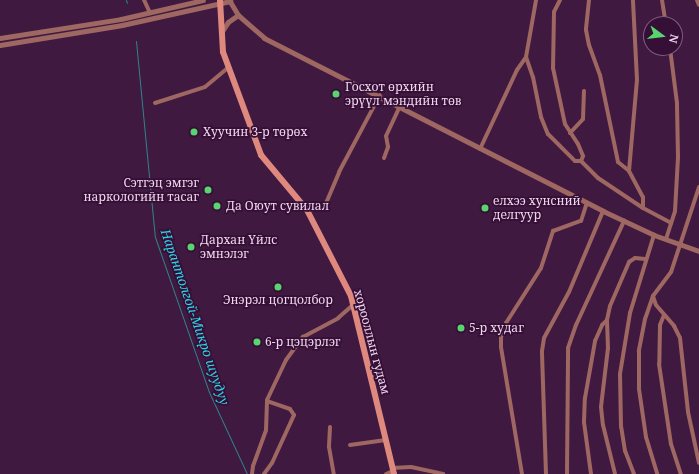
<!DOCTYPE html>
<html>
<head>
<meta charset="utf-8">
<style>
  body { margin:0 }
  #map { position:relative; width:699px; height:474px; overflow:hidden; background:#401940; font-family:"Noto Serif",serif }
  div>[style] { position:absolute }
  .stream>* { height:1px; margin:-0.5px; padding:0 0.5px; transform-origin:0.5px; border-radius:0.5px; background:#2f838d }
  .minor>* { height:4px; margin:-2px; padding:0 2px; transform-origin:2px; border-radius:2px; background:#9e6761 }
  .tertiary>* { height:5px; margin:-2.5px; padding:0 2.5px; transform-origin:2.5px; border-radius:2.5px; background:#9e6761 }
  .secondary>* { height:6px; margin:-3px; padding:0 3px; transform-origin:3px; border-radius:3px; background:#df887e }
  .dots>* { width:11px; height:11px; translate:-50% -50%; box-sizing:border-box; border:2px solid #350f36; border-radius:50% }
  span { translate:-50% -50%; white-space:nowrap; text-align:center; line-height:1.15; -webkit-text-stroke:3.5px #350f36; paint-order:stroke }
  .poi-label { font-size:12px; color:#efd6ee }
  .left { translate:0 -50%; text-align:left }
  .right { translate:-100% -50%; text-align:right }
  .street-label { font-size:12px; color:#efd6ee }
  .water-label { font-size:13px; color:#2cd6e9; font-style:italic }
  .north { position:absolute; left:643px; top:16px; width:40px; height:40px; box-sizing:border-box; background:#350f36; border:1px solid #7f5f80; border-radius:50%; rotate:105deg; font-size:11px; font-weight:700; line-height:16px; text-align:center; color:#efd6ee }
  .north::after { content:''; display:block; margin:auto; width:14px; height:18px; background:#59d56f; clip-path:polygon(50% 0,100% 100%,50% 72%,0 100%) }
</style>
</head>
<body>
<div id="map">
  <div class="stream">
    <i style="left:126px;top:0;width:3px;rotate:72deg"></i>
    <i style="left:136px;top:41px;width:197px;rotate:84.5deg"></i>
    <i style="left:155px;top:237px;width:164px;rotate:70.8deg"></i>
    <i style="left:209px;top:392px;width:90px;rotate:65.1deg"></i>
  </div>
  <div class="minor">
    <i style="left:144px;top:0;width:14px;rotate:65deg"></i>
    <i style="left:560px;top:0;width:13px;rotate:117deg"></i>
    <i style="left:554px;top:12px;width:56px;rotate:91deg"></i>
    <i style="left:553px;top:68px;width:57px;rotate:77.9deg"></i>
    <i style="left:565px;top:124px;width:24px;rotate:57deg"></i>
    <i style="left:578px;top:144px;width:13px;rotate:67deg"></i>
    <i style="left:583px;top:156px;width:5px;rotate:112deg"></i>
    <i style="left:589px;top:0;width:30px;rotate:96deg"></i>
    <i style="left:586px;top:30px;width:15px;rotate:79deg"></i>
    <i style="left:589px;top:45px;width:32px;rotate:70deg"></i>
    <i style="left:600px;top:75px;width:89px;rotate:78.3deg"></i>
    <i style="left:618px;top:162px;width:14px;rotate:39deg"></i>
    <i style="left:629px;top:171px;width:30px;rotate:62deg"></i>
    <i style="left:643px;top:197px;width:11px;rotate:90deg"></i>
    <i style="left:643px;top:208px;width:32px;rotate:28deg"></i>
    <i style="left:662px;top:0;width:24px;rotate:81deg"></i>
    <i style="left:697px;top:0;width:5px;rotate:68deg"></i>
    <i style="left:526px;top:57px;width:21px;rotate:71deg"></i>
    <i style="left:533px;top:77px;width:41px;rotate:78.7deg"></i>
    <i style="left:541px;top:117px;width:18px;rotate:68deg"></i>
    <i style="left:548px;top:134px;width:38px;rotate:45deg"></i>
    <i style="left:575px;top:161px;width:6px"></i>
    <i style="left:581px;top:161px;width:24px;rotate:45deg"></i>
    <i style="left:598px;top:178px;width:54px;rotate:33.7deg"></i>
    <i style="left:155px;top:103px;width:52px;rotate:-17.7deg"></i>
    <i style="left:205px;top:87px;width:30px;rotate:-40deg"></i>
    <i style="left:570px;top:133px;width:19px;rotate:-47deg"></i>
    <i style="left:583px;top:119px;width:28px;rotate:-88deg"></i>
    <i style="left:480px;top:149px;width:87px;rotate:-64.9deg"></i>
    <i style="left:517px;top:70px;width:16px;rotate:-55deg"></i>
    <i style="left:526px;top:57px;width:58px;rotate:-80deg"></i>
    <i style="left:384px;top:158px;width:12px;rotate:-70deg"></i>
    <i style="left:388px;top:147px;width:11px;rotate:-100deg"></i>
    <i style="left:386px;top:136px;width:33px;rotate:-65deg"></i>
    <i style="left:629px;top:171px;width:91px;rotate:-85deg"></i>
    <i style="left:637px;top:80px;width:80px;rotate:-92.9deg"></i>
    <i style="left:699px;top:187px;width:89px;rotate:108.2deg"></i>
    <i style="left:671px;top:272px;width:30px;rotate:127deg"></i>
    <i style="left:653px;top:296px;width:9px;rotate:72deg"></i>
    <i style="left:656px;top:305px;width:28px;rotate:49deg"></i>
    <i style="left:674px;top:326px;width:13px;rotate:63deg"></i>
    <i style="left:680px;top:338px;width:74px;rotate:83.8deg"></i>
    <i style="left:688px;top:412px;width:52px;rotate:77.8deg"></i>
    <i style="left:307px;top:210px;width:17px;rotate:-7deg"></i>
    <i style="left:324px;top:208px;width:39px;rotate:-67deg"></i>
    <i style="left:339px;top:172px;width:87px;rotate:-62deg"></i>
    <i style="left:666px;top:239px;width:29px;rotate:-72deg"></i>
    <i style="left:675px;top:211px;width:54px;rotate:-86.8deg"></i>
    <i style="left:678px;top:157px;width:54px;rotate:-91.1deg"></i>
    <i style="left:677px;top:103px;width:55px;rotate:-97.3deg"></i>
    <i style="left:653px;top:296px;width:24px;rotate:109deg"></i>
    <i style="left:645px;top:319px;width:33px;rotate:101deg"></i>
    <i style="left:639px;top:351px;width:38px;rotate:90deg"></i>
    <i style="left:639px;top:389px;width:49px;rotate:81.7deg"></i>
    <i style="left:646px;top:437px;width:39px;rotate:73deg"></i>
    <i style="left:664px;top:315px;width:11px;rotate:112deg"></i>
    <i style="left:660px;top:325px;width:39px;rotate:91deg"></i>
    <i style="left:659px;top:364px;width:81px;rotate:81.5deg"></i>
    <i style="left:671px;top:444px;width:32px;rotate:72deg"></i>
    <i style="left:607px;top:320px;width:14px;rotate:-78deg"></i>
    <i style="left:610px;top:306px;width:48px;rotate:-66.6deg"></i>
    <i style="left:629px;top:262px;width:7px;rotate:-34deg"></i>
    <i style="left:635px;top:258px;width:10px;rotate:6deg"></i>
    <i style="left:330px;top:427px;width:20px;rotate:93deg"></i>
    <i style="left:329px;top:447px;width:27px;rotate:80deg"></i>
    <i style="left:350px;top:445px;width:36px;rotate:-8deg"></i>
    <i style="left:392px;top:468px;width:19px;rotate:-3deg"></i>
    <i style="left:411px;top:467px;width:33px;rotate:12deg"></i>
    <i style="left:252px;top:474px;width:8px;rotate:-83deg"></i>
    <i style="left:253px;top:466px;width:38px;rotate:-70deg"></i>
    <i style="left:266px;top:430px;width:30px;rotate:-88deg"></i>
    <i style="left:267px;top:400px;width:44px;rotate:-64.6deg"></i>
    <i style="left:286px;top:360px;width:29px;rotate:-54deg"></i>
    <i style="left:303px;top:337px;width:40px;rotate:-28deg"></i>
    <i style="left:338px;top:318px;width:20px;rotate:-41deg"></i>
    <i style="left:264px;top:474px;width:14px;rotate:-54deg"></i>
    <i style="left:272px;top:463px;width:53px;rotate:-65.4deg"></i>
    <i style="left:294px;top:415px;width:7px;rotate:-124deg"></i>
    <i style="left:290px;top:409px;width:24px;rotate:-161deg"></i>
    <i style="left:386px;top:474px;width:8px;rotate:-23deg"></i>
    <i style="left:522px;top:474px;width:129px;rotate:-99.4deg"></i>
    <i style="left:501px;top:347px;width:10px;rotate:-90deg"></i>
    <i style="left:501px;top:337px;width:15px;rotate:-70deg"></i>
    <i style="left:506px;top:323px;width:65px;rotate:-57.5deg"></i>
    <i style="left:541px;top:268px;width:39px;rotate:-72deg"></i>
    <i style="left:553px;top:231px;width:30px;rotate:-20deg"></i>
    <i style="left:581px;top:221px;width:19px;rotate:-72deg"></i>
    <i style="left:546px;top:474px;width:123px;rotate:-91.9deg"></i>
    <i style="left:542px;top:351px;width:13px;rotate:-81deg"></i>
    <i style="left:544px;top:338px;width:52px;rotate:-61.5deg"></i>
    <i style="left:569px;top:292px;width:88px;rotate:-67.2deg"></i>
    <i style="left:567px;top:474px;width:126px;rotate:-89.5deg"></i>
    <i style="left:568px;top:348px;width:24px;rotate:-71deg"></i>
    <i style="left:576px;top:325px;width:115px;rotate:-65.2deg"></i>
    <i style="left:591px;top:474px;width:52px;rotate:-97.7deg"></i>
    <i style="left:584px;top:422px;width:24px;rotate:-88deg"></i>
    <i style="left:585px;top:398px;width:58px;rotate:-80deg"></i>
    <i style="left:595px;top:341px;width:17px;rotate:-66deg"></i>
    <i style="left:602px;top:325px;width:7px;rotate:-45deg"></i>
    <i style="left:607px;top:320px;width:28px;rotate:88deg"></i>
    <i style="left:608px;top:348px;width:59px;rotate:96.8deg"></i>
    <i style="left:601px;top:407px;width:18px;rotate:84deg"></i>
    <i style="left:603px;top:425px;width:50px;rotate:76.2deg"></i>
    <i style="left:634px;top:474px;width:25px;rotate:-111deg"></i>
    <i style="left:625px;top:451px;width:24px;rotate:-99deg"></i>
    <i style="left:621px;top:427px;width:53px;rotate:-91.1deg"></i>
    <i style="left:620px;top:374px;width:62px;rotate:-80.7deg"></i>
    <i style="left:630px;top:313px;width:82px;rotate:-72.9deg"></i>
  </div>
  <div class="tertiary">
    <i style="left:229px;top:0;width:17px;rotate:59deg"></i>
    <i style="left:238px;top:15px;width:35px;rotate:41deg"></i>
    <i style="left:264px;top:38px;width:381px;rotate:27deg"></i>
    <i style="left:603px;top:211px;width:56px;rotate:25.2deg"></i>
    <i style="left:654px;top:235px;width:48px;rotate:19.6deg"></i>
    <i style="left:222px;top:31px;width:11px;rotate:-56deg"></i>
    <i style="left:228px;top:22px;width:12px;rotate:-35deg"></i>
    <i style="left:0;top:38px;width:122px;rotate:-8.9deg"></i>
    <i style="left:121px;top:19px;width:84px;rotate:-13deg"></i>
    <i style="left:0;top:45px;width:124px;rotate:-9.3deg"></i>
    <i style="left:122px;top:25px;width:111px;rotate:-12.5deg"></i>
  </div>
  <div class="secondary">
    <i style="left:220px;top:0;width:52px;rotate:86.7deg"></i>
    <i style="left:223px;top:52px;width:110px;rotate:69.7deg"></i>
    <i style="left:261px;top:155px;width:72px;rotate:50.1deg"></i>
    <i style="left:307px;top:210px;width:97px;rotate:62.9deg"></i>
    <i style="left:351px;top:296px;width:183px;rotate:76.4deg"></i>
  </div>
  <div class="dots">
    <i style="left:336px;top:94px;background:#59d56f"></i>
    <i style="left:194px;top:132px;background:#59d56f"></i>
    <i style="left:208px;top:190px;background:#59d56f"></i>
    <i style="left:217px;top:206px;background:#59d56f"></i>
    <i style="left:485px;top:208px;background:#59d56f"></i>
    <i style="left:191px;top:247px;background:#59d56f"></i>
    <i style="left:278px;top:287px;background:#59d56f"></i>
    <i style="left:461px;top:328px;background:#59d56f"></i>
    <i style="left:257px;top:342px;background:#59d56f"></i>
  </div>
  <div class="poi-label">
    <span class="left" style="left:345px;top:94px">Госхот өрхийн<br>эрүүл мэндийн төв</span>
    <span class="left" style="left:203px;top:132px">Хуучин 3-р төрөх</span>
    <span class="right" style="left:199px;top:190px">Сэтгэц эмгэг<br>наркологийн тасаг</span>
    <span class="left" style="left:493px;top:208px">елхээ хунсний<br>делгуур</span>
    <span class="left" style="left:226px;top:206px">Да Оюут сувилал</span>
    <span class="left" style="left:200px;top:247px">Дархан Үйлс<br>эмнэлэг</span>
    <span style="left:278px;top:300px">Энэрэл цогцолбор</span>
    <span class="left" style="left:469px;top:328px">5-р худаг</span>
    <span class="left" style="left:265px;top:342px">6-р цэцэрлэг</span>
  </div>
  <div class="street-label">
    <span style="left:372px;top:342px;rotate:75deg">хорооллын гудам</span>
  </div>
  <div class="water-label">
    <span style="left:195px;top:317px;rotate:71deg">Нарантолгой-Микро шуудуу</span>
  </div>
  <div class="north">N</div>
</div>
</body>
</html>
